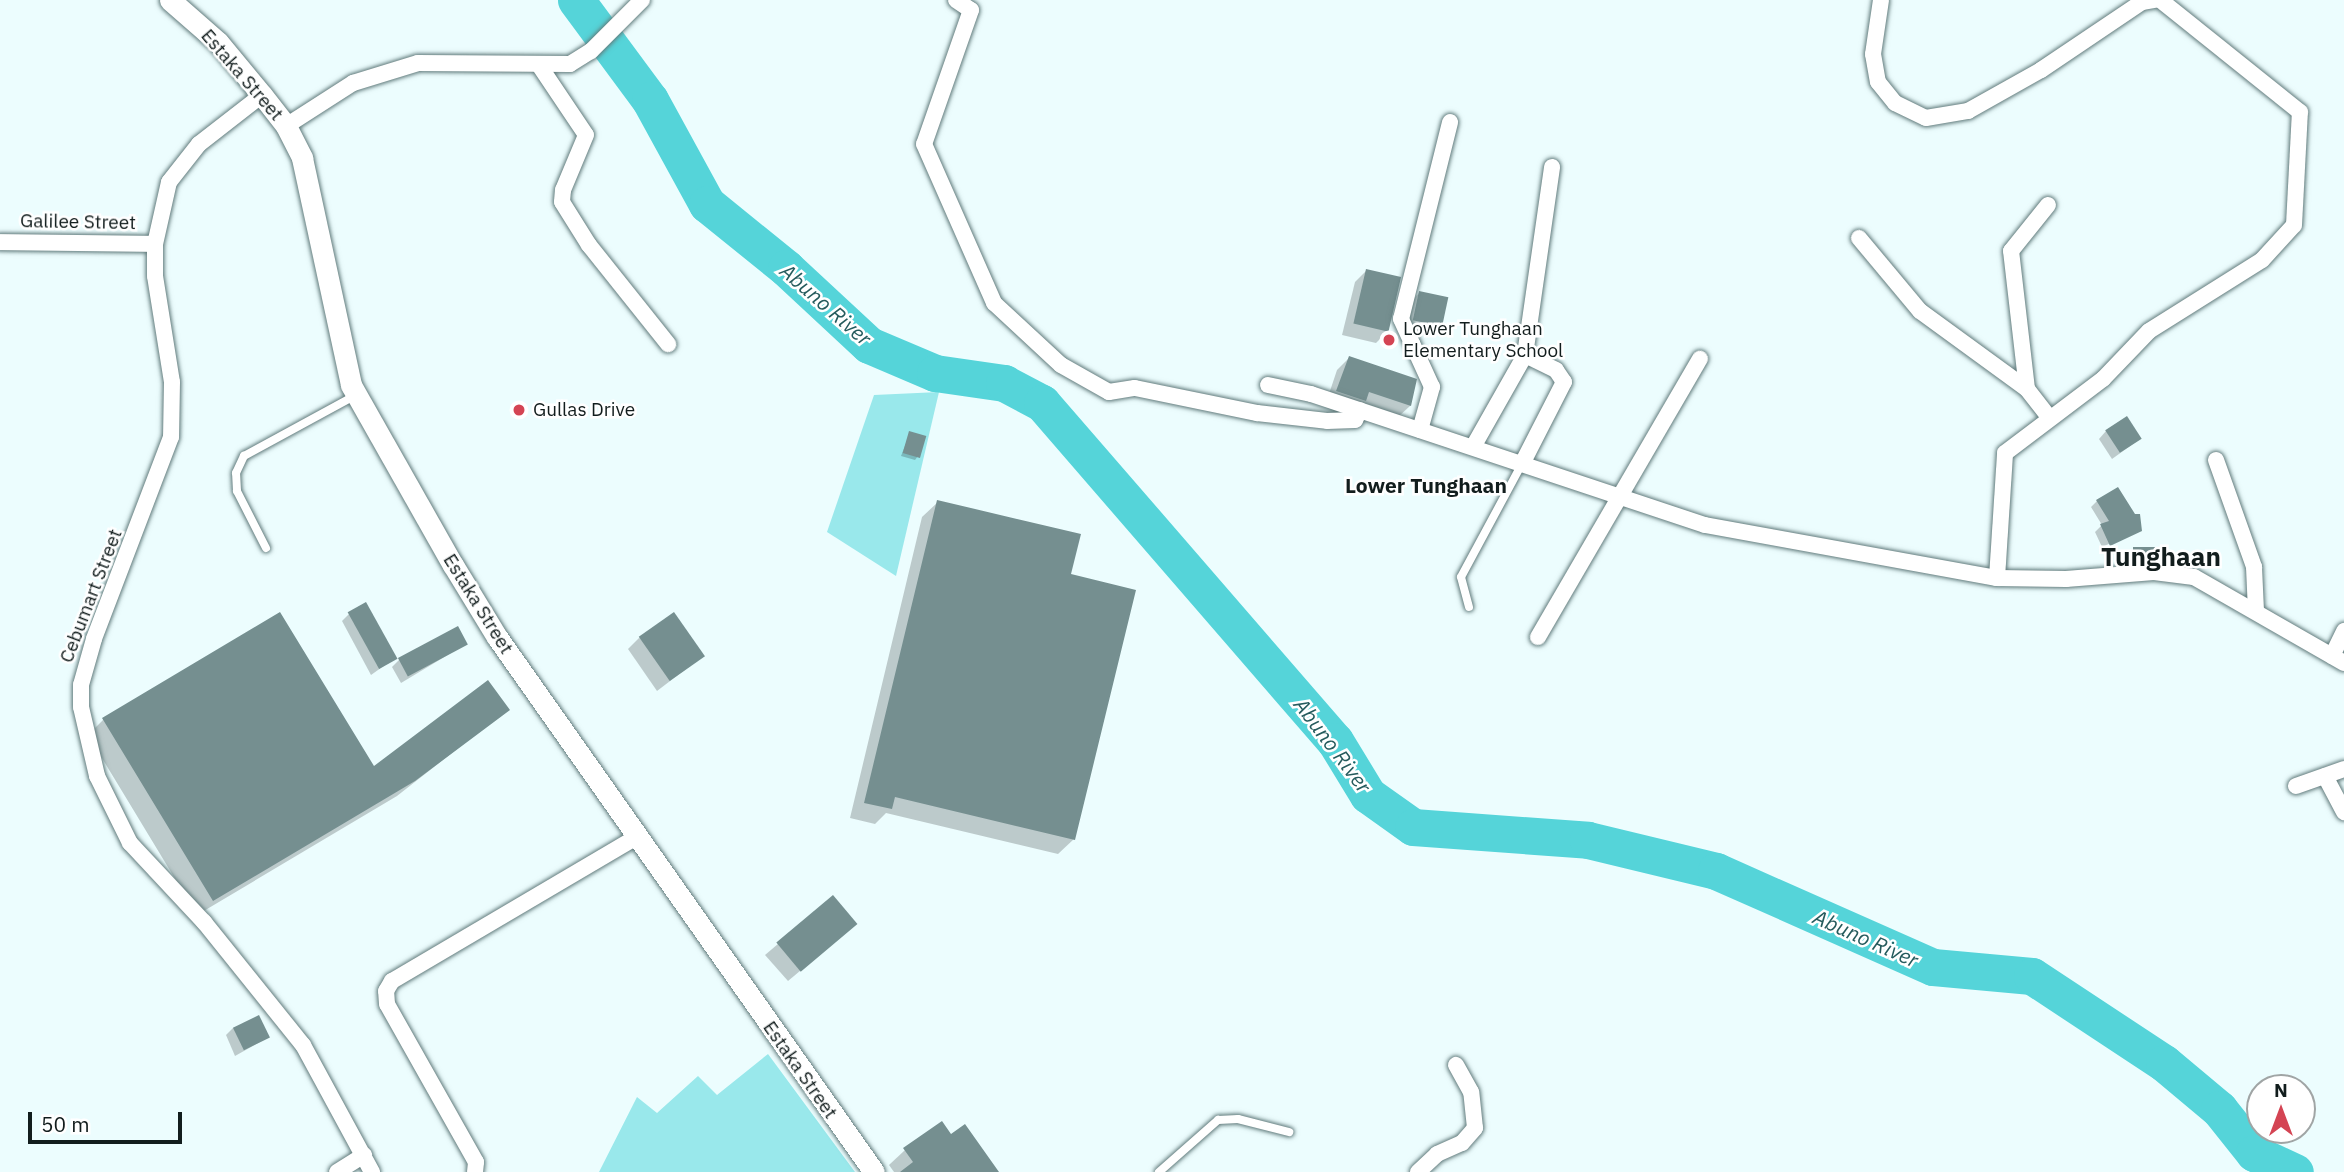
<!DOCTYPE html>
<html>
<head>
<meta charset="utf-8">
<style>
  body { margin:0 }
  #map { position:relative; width:2344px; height:1172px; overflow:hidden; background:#ecfdfe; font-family:"IBM Plex Sans",sans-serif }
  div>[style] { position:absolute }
  .green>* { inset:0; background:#99e8eb }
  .shadow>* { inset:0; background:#0003 }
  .river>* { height:37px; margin:-18.5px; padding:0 18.5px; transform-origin:18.5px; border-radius:18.5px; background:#55d4d9 }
  .building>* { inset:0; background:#758f90; transform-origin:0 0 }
  .roads { filter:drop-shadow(0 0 2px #617b7c) drop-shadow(0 0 2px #617b7c) }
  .service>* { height:8px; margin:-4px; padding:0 4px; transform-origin:4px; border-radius:4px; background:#fff }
  .minor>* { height:16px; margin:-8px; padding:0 8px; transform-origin:8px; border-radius:8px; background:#fff }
  .tertiary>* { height:21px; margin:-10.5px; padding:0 10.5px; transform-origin:10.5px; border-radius:10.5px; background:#fff }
  .dots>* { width:19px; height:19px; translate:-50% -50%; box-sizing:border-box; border:4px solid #fff; border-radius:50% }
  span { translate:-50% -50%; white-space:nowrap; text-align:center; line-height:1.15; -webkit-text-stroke:5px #fff; paint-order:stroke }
  .street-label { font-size:19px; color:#121d1d }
  .poi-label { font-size:19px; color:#121d1d }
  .left { translate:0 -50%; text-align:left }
  .water-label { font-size:21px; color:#255b5d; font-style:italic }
  .neighbourhood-label { font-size:21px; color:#121d1d; font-weight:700 }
  .district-label { font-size:26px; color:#121d1d; font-weight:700 }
  .north { position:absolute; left:2246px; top:1074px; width:70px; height:70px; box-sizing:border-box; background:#fff; border:2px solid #a0a5a5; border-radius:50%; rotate:0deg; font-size:19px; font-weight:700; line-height:28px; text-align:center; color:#121d1d }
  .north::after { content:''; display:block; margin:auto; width:24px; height:32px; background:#d44453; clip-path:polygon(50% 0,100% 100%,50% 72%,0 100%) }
  .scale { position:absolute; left:28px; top:1112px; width:154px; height:32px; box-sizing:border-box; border:4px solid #121d1d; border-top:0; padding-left:9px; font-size:21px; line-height:24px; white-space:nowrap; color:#121d1d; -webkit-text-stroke:5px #fff; paint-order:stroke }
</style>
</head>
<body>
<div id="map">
  <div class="green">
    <i style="clip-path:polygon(939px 392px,896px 576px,827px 532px,874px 395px)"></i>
    <i style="clip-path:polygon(768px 1054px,855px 1172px,599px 1172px,637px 1097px,657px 1113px,698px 1076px,717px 1095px)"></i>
  </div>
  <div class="shadow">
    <i style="clip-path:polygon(1367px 270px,1388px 331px,1376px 343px,1342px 335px,1355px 282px)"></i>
    <i style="clip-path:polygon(1419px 293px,1440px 325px,1428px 336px,1402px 331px,1408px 305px)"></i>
    <i style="clip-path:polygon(1349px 358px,1415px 380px,1410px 406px,1398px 417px,1326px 403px,1337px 370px)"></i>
    <i style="clip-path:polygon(2106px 431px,2140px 439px,2112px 459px,2099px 439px)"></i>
    <i style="clip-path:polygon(910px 433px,918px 456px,915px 460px,901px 456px)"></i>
    <i style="clip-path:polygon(2097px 501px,2140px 530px,2102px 547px,2095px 532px,2102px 525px,2091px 507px)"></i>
    <i style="clip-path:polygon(938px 502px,1069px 575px,1074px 839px,1058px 854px,886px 813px,875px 824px,850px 818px,922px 517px)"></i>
    <i style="clip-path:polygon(2134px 549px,2153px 561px,2141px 573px,2122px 574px,2122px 561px)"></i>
    <i style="clip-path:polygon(349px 614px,395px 658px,371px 675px,342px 621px)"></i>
    <i style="clip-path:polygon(639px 638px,703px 656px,657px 691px,628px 649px)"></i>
    <i style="clip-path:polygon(466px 644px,401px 683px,392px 667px,399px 660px)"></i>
    <i style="clip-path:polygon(508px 709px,397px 796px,197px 915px,88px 735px,103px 720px,374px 768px)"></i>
    <i style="clip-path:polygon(832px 898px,843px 935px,788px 981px,765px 955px)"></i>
    <i style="clip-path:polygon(233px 1028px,267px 1038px,235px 1056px,226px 1035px)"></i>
    <i style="clip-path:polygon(951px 1137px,997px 1172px,894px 1172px,889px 1165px,905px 1150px)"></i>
  </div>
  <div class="river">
    <i style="left:576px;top:0;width:124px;rotate:53.5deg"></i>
    <i style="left:650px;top:100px;width:119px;rotate:61.3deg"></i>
    <i style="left:707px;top:204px;width:102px;rotate:39deg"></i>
    <i style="left:786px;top:268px;width:113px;rotate:42.9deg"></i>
    <i style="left:869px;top:345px;width:72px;rotate:23deg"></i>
    <i style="left:935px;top:373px;width:70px;rotate:8.2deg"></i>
    <i style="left:1004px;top:383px;width:43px;rotate:27.8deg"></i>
    <i style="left:1042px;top:403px;width:447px;rotate:49.1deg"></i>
    <i style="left:1335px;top:741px;width:63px;rotate:58.6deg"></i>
    <i style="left:1368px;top:795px;width:55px;rotate:35.4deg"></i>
    <i style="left:1413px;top:827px;width:175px;rotate:4.2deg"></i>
    <i style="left:1588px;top:840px;width:132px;rotate:13.6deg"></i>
    <i style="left:1716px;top:871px;width:237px;rotate:23.9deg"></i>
    <i style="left:1933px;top:967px;width:99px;rotate:5.2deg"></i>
    <i style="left:2032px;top:976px;width:158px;rotate:33.4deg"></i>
    <i style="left:2164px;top:1063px;width:72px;rotate:39.9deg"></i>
    <i style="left:2219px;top:1109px;width:56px;rotate:51.5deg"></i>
    <i style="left:2254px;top:1153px;width:45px;rotate:24.9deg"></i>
  </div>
  <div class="building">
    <i style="left:1366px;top:269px;width:36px;height:56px;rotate:13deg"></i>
    <i style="left:1419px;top:291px;width:30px;height:30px;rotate:12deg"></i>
    <i style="clip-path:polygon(1349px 356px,1417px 379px,1411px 406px,1369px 392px,1366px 401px,1336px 391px)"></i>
    <i style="left:2127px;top:416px;width:27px;height:26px;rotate:57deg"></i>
    <i style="left:909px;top:431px;width:18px;height:23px;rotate:16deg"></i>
    <i style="clip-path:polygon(2118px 487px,2135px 514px,2140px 514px,2142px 531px,2110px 546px,2100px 524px,2109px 521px,2096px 500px)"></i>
    <i style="clip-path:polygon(937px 500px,1081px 534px,1071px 574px,1136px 590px,1075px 840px,895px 797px,892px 809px,864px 803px)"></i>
    <i style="left:2133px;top:547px;width:22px;height:16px"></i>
    <i style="left:366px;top:602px;width:65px;height:21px;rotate:61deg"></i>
    <i style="clip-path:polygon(280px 612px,374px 766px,488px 680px,510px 710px,415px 781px,213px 901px,102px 718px)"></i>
    <i style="left:674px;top:612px;width:54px;height:43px;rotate:55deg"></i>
    <i style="left:458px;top:626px;width:21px;height:68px;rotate:62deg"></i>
    <i style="left:833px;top:895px;width:38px;height:74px;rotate:50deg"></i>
    <i style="left:259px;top:1015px;width:25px;height:29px;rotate:64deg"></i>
    <i style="clip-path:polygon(942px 1121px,951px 1134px,965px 1124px,999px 1172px,900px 1172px,913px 1162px,903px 1148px)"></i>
  </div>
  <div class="roads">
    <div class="service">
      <i style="left:266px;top:548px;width:64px;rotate:-117deg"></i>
      <i style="left:237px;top:491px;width:18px;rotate:-93deg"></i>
      <i style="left:236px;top:473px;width:19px;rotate:-65deg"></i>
      <i style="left:244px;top:456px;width:125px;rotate:-28.6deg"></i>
      <i style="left:1469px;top:607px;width:31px;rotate:-105deg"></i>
      <i style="left:1461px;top:577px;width:131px;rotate:-61.7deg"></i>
      <i style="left:1159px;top:1172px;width:79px;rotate:-41.4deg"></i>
      <i style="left:1218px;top:1120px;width:20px;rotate:-3deg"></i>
      <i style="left:1238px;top:1119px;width:53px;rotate:14.3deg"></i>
    </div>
    <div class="minor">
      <i style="left:956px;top:0;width:18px;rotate:34deg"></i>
      <i style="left:971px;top:10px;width:142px;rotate:109.3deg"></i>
      <i style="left:924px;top:144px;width:174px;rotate:66.2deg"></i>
      <i style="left:994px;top:303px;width:91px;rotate:42.8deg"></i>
      <i style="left:1061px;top:365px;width:55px;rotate:29.4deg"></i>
      <i style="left:1109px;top:392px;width:26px;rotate:-9deg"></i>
      <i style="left:1135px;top:388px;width:125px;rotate:11.6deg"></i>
      <i style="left:1257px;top:413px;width:70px;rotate:6.5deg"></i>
      <i style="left:1327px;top:421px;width:28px;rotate:-2deg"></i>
      <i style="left:1355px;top:420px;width:11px;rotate:-63deg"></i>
      <i style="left:1881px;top:0;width:55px;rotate:98.4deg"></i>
      <i style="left:1873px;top:54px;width:28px;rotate:80deg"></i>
      <i style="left:1878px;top:82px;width:27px;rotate:51deg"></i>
      <i style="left:1895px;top:103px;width:34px;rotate:26deg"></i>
      <i style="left:1926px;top:118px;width:43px;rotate:-9.5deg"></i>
      <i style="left:1968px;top:111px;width:84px;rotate:-29.3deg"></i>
      <i style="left:2041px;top:70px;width:122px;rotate:-34deg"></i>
      <i style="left:2142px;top:2px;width:13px;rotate:-9deg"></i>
      <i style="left:539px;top:65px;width:84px;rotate:56.1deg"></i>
      <i style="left:586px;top:135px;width:60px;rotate:112.7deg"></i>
      <i style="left:563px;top:190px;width:12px;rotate:95deg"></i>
      <i style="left:562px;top:202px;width:51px;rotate:57.9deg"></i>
      <i style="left:589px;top:245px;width:127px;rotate:51.4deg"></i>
      <i style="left:262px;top:95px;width:80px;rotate:142.1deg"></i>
      <i style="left:199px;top:144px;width:48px;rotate:128.3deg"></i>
      <i style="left:169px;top:182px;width:64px;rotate:102.7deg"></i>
      <i style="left:155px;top:244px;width:32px;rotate:90deg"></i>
      <i style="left:155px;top:276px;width:107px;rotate:80.9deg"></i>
      <i style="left:172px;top:382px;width:55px;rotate:91deg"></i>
      <i style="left:171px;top:437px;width:216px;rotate:110.9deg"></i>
      <i style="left:94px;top:639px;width:48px;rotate:105.8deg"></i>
      <i style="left:81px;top:685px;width:22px;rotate:90deg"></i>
      <i style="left:81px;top:707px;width:71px;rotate:76.9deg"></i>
      <i style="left:97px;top:776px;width:75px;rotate:63.8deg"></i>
      <i style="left:130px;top:843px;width:108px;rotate:46.9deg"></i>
      <i style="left:204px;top:922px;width:158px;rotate:51.2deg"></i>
      <i style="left:303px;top:1045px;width:145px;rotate:61.5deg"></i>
      <i style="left:286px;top:126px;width:80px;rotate:-32.7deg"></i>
      <i style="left:353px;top:83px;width:68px;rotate:-17.1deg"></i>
      <i style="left:418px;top:63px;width:152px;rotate:0.4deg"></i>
      <i style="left:570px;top:64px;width:25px;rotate:-32deg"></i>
      <i style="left:591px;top:51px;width:72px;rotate:-45deg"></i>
      <i style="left:1859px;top:238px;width:95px;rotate:50.1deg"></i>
      <i style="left:1920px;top:311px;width:132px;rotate:36.1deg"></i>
      <i style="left:2027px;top:389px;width:36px;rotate:52deg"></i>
      <i style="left:0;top:242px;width:155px;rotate:0.7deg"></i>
      <i style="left:1268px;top:385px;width:44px;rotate:11.8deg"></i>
      <i style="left:1311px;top:394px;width:415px;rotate:18.4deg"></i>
      <i style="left:1705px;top:525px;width:297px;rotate:10.3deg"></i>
      <i style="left:1997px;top:578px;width:69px;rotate:0.8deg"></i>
      <i style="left:2066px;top:579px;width:88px;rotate:-4.5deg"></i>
      <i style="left:2154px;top:572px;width:40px;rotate:7.1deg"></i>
      <i style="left:2194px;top:577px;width:173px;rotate:29.8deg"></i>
      <i style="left:2027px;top:389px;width:139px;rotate:-96.6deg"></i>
      <i style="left:2011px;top:251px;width:59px;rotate:-51.2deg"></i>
      <i style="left:1420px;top:430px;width:45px;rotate:-74.4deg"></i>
      <i style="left:1432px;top:387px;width:75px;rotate:-114.5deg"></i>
      <i style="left:1401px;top:319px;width:203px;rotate:-76deg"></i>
      <i style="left:1473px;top:447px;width:106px;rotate:-60.5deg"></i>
      <i style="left:1525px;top:355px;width:190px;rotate:-81.8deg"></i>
      <i style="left:2216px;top:460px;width:114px;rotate:70.4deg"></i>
      <i style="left:2254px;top:567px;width:44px;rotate:87.4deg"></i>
      <i style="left:1523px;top:462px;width:90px;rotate:-62.9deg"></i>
      <i style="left:1564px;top:382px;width:14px;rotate:-124deg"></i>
      <i style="left:1556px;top:370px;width:34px;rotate:-154deg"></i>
      <i style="left:1997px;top:578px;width:125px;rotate:-86.3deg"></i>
      <i style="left:2005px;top:453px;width:123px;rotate:-37.1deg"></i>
      <i style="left:2103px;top:379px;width:66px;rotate:-46.2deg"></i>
      <i style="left:2149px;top:331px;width:133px;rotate:-32.1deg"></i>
      <i style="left:2262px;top:260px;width:47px;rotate:-47.6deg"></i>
      <i style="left:2294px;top:225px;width:113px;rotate:-87deg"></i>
      <i style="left:2300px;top:112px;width:179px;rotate:-141.3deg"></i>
      <i style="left:1538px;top:637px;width:322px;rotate:-59.8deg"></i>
      <i style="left:2332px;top:656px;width:28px;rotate:-64deg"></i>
      <i style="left:2325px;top:776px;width:41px;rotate:62.2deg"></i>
      <i style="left:2296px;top:786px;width:51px;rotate:-19.5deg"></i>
      <i style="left:337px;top:1172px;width:32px;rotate:-32deg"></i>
      <i style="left:475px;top:1172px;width:10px;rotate:-84deg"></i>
      <i style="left:476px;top:1162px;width:181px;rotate:-119.4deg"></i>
      <i style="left:387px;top:1004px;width:13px;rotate:-94deg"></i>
      <i style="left:386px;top:991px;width:12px;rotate:-59deg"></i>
      <i style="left:392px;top:981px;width:283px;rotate:-30.5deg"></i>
      <i style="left:1418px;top:1172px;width:26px;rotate:-43deg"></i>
      <i style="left:1437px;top:1154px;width:27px;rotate:-24deg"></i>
      <i style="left:1462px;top:1143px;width:20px;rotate:-49deg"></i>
      <i style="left:1475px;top:1128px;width:36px;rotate:-96deg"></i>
      <i style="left:1471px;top:1092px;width:31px;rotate:-119deg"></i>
    </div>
    <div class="tertiary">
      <i style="left:170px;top:0;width:64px;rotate:41.2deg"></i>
      <i style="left:218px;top:42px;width:69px;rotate:50.3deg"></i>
      <i style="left:262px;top:95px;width:39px;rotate:52deg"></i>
      <i style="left:286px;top:126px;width:36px;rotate:63deg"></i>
      <i style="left:302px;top:158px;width:232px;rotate:77.8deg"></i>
      <i style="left:351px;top:385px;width:207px;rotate:60.5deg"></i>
      <i style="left:453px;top:565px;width:84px;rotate:58.6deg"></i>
      <i style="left:497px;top:637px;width:654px;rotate:54.83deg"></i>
    </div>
  </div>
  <div class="dots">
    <i style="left:1389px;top:340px;background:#d44453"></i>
    <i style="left:519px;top:410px;background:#d44453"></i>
  </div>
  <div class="street-label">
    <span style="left:242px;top:75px;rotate:49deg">Estaka Street</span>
    <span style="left:78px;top:222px;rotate:1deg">Galilee Street</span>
    <span style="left:91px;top:596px;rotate:-69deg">Cebumart Street</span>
    <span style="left:478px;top:604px;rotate:58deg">Estaka Street</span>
    <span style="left:800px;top:1070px;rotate:55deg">Estaka Street</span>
  </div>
  <div class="poi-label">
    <span class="left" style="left:1403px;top:340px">Lower Tunghaan<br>Elementary School</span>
    <span class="left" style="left:533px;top:410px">Gullas Drive</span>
  </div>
  <div class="water-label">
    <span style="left:826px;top:304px;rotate:41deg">Abuno River</span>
    <span style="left:1333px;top:745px;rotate:53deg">Abuno River</span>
    <span style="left:1866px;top:938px;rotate:24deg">Abuno River</span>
  </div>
  <div class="neighbourhood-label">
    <span style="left:1426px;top:485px">Lower Tunghaan</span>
  </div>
  <div class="district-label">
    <span style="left:2161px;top:557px">Tunghaan</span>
  </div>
  <div class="north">N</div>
  <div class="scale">50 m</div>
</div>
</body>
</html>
